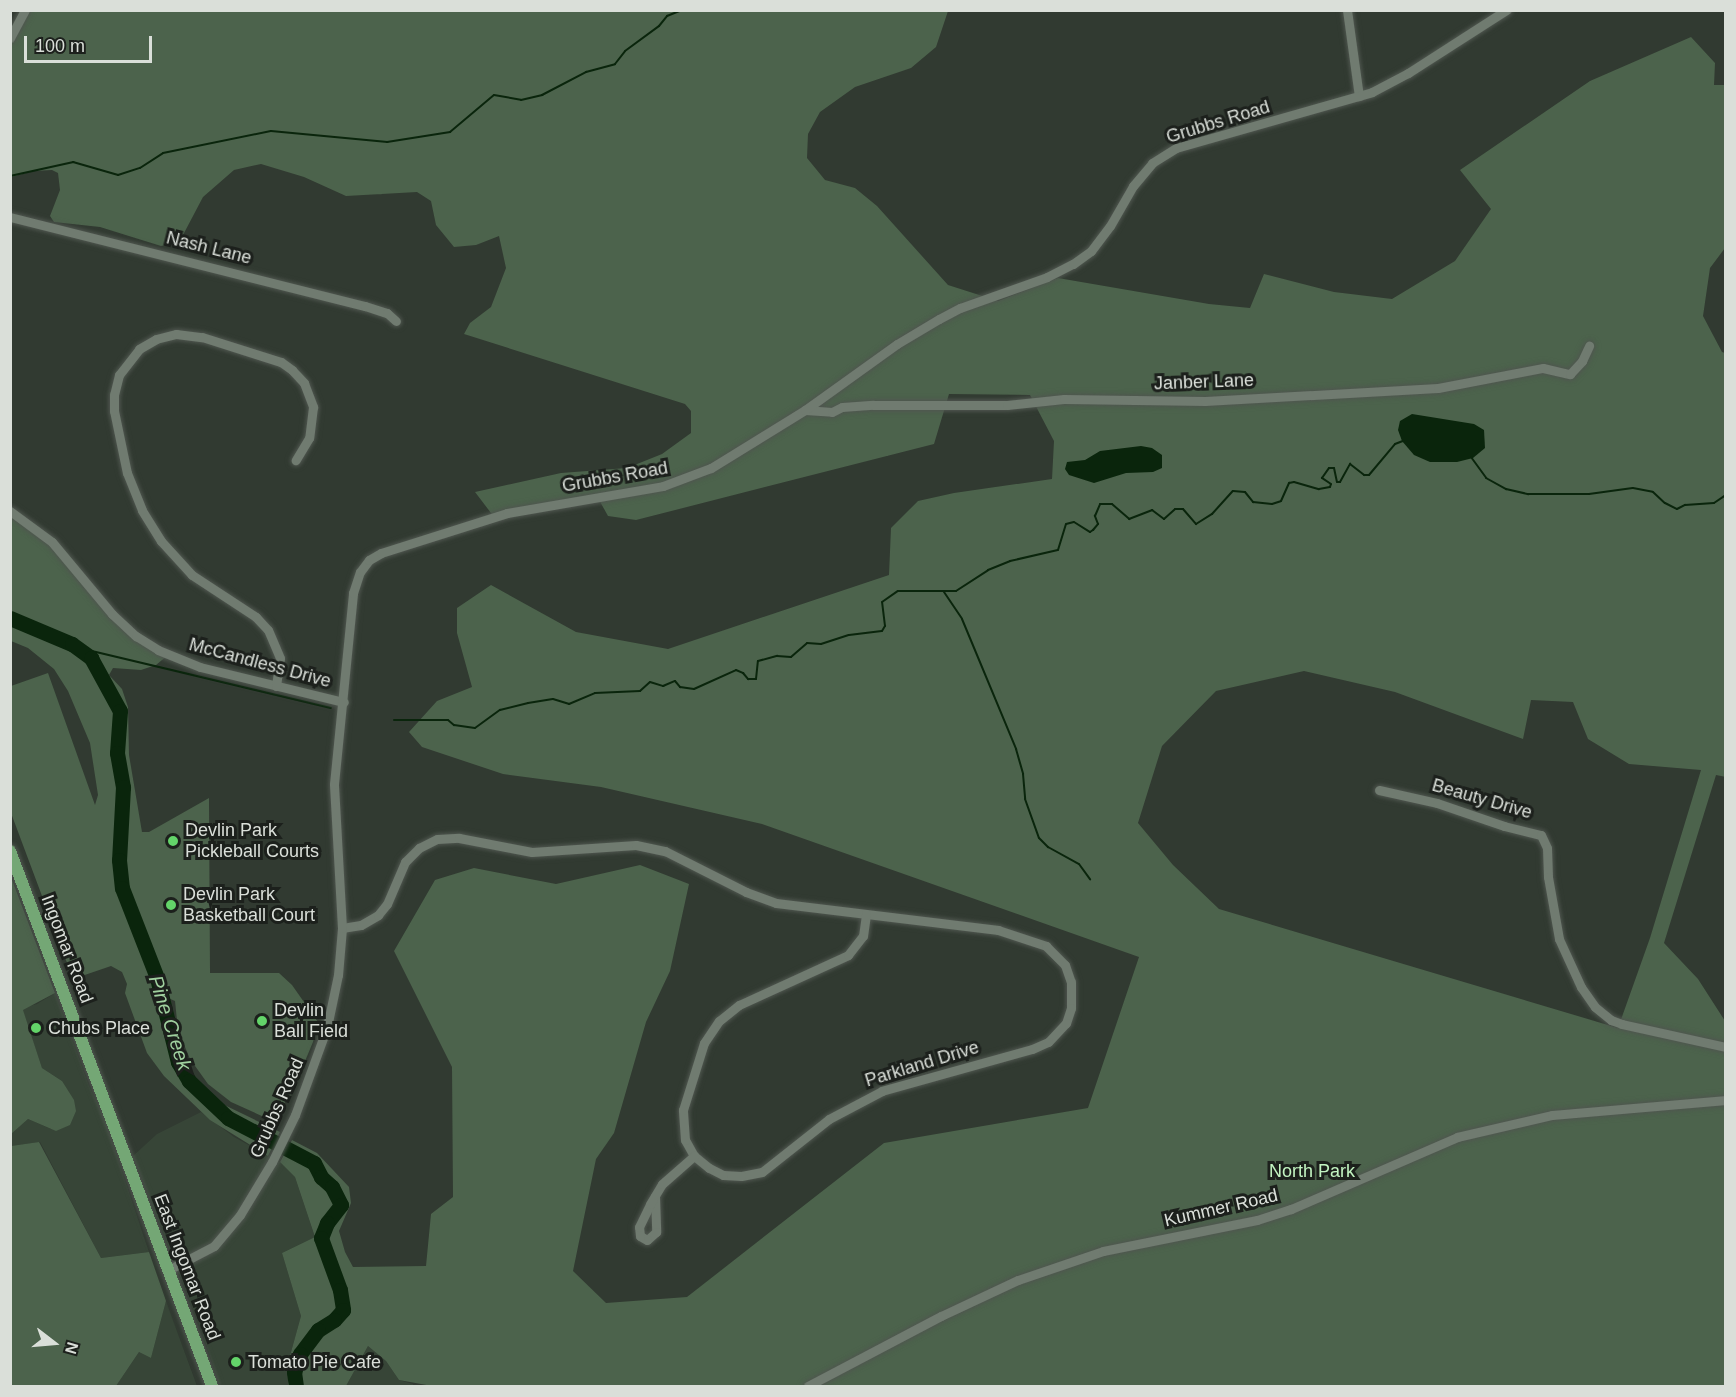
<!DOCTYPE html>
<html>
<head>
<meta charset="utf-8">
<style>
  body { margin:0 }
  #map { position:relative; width:1736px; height:1397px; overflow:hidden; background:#313a31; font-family:Arial,sans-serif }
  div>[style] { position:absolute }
  .built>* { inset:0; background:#374537 }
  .green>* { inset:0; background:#4c634c }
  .water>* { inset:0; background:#0a250c }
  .stream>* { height:2px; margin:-1px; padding:0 1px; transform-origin:1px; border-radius:1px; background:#0a250c }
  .river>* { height:15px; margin:-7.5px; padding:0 7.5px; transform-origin:7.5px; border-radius:7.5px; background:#0a250c }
  .roads { filter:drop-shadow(0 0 2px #4f564f) drop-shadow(0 0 2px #4f564f) }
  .minor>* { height:9px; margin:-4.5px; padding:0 4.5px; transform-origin:4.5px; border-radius:4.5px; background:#707b70 }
  .major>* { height:12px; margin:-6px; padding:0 6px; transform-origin:6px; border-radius:6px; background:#74a775 }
  .dots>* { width:16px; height:16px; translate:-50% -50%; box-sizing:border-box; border:3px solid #1c201c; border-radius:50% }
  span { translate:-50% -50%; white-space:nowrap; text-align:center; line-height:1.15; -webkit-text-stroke:6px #1c201c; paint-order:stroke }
  .street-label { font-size:18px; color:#dadfd9 }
  .poi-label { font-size:18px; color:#dadfd9 }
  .left { translate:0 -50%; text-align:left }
  .park-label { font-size:18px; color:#c2f4c1 }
  .water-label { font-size:20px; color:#a0d19f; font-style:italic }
  .frame { position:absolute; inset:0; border:12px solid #dadfd9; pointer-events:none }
  .north { position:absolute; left:24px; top:1313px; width:60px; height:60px; -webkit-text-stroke:4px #1c201c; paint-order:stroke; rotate:106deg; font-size:16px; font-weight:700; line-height:24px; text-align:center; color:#dadfd9 }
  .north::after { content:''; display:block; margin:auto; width:21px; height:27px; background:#dadfd9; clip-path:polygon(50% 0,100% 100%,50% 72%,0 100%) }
  .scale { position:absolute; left:24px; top:36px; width:128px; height:27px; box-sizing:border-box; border:3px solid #dadfd9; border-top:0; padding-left:8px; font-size:18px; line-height:21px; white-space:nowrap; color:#dadfd9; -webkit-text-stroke:4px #1c201c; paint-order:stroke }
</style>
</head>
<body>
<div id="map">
  <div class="built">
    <i style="clip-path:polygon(55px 993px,89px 1086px,103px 1115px,149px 1252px,101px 1258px,40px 1142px,11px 1146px,10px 1134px,28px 1119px,51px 1129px,62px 1081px,42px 1068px,22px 1008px,37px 1004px)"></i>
    <i style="clip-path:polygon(201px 1112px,234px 1137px,280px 1162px,295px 1177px,315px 1237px,282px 1253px,301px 1316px,288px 1363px,288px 1386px,220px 1386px,201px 1329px,133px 1156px,157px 1134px)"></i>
    <i style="clip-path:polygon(166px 1301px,197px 1386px,116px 1386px,139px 1352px,151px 1358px)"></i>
    <i style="clip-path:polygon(368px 1346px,386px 1361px,399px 1380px,413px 1384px,413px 1386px,346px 1386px)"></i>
  </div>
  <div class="green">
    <i style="clip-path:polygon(evenodd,25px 10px,948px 11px,936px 47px,911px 68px,855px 87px,820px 112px,808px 134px,807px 158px,825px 180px,855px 188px,877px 206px,948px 285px,998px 301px,1058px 278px,1209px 304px,1250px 308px,1264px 274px,1334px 292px,1392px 299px,1455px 261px,1491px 209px,1460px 170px,1590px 81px,1691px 37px,1715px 63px,1714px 85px,1726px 85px,1725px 248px,1710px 268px,1703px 316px,1722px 352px,1725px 353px,1726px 777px,1716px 775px,1664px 943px,1698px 979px,1725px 1021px,1725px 1386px,432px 1386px,399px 1380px,386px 1361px,368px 1346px,346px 1386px,288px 1386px,288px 1363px,301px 1316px,282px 1253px,315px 1237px,295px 1177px,280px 1162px,292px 1140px,317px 1153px,349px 1187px,351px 1203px,339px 1231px,345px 1252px,353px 1267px,426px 1266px,431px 1214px,453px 1197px,452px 1067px,394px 951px,435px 880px,474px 868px,556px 884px,640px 865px,689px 884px,670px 971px,646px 1022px,614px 1133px,596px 1159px,573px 1271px,606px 1303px,687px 1297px,884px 1143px,1088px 1108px,1139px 957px,762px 824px,601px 787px,503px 774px,422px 747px,409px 732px,437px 701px,472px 687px,457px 633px,457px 608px,491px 585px,576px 632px,668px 649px,889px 575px,891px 528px,918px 501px,954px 493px,1052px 479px,1054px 441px,1030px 395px,949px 394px,934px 444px,636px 520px,608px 516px,598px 498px,494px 517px,475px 492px,561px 473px,627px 468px,662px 454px,691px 433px,691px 411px,685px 404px,464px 334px,470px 323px,491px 307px,506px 268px,499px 236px,476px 245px,454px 247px,436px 225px,431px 201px,417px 192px,346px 196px,304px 177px,261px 164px,234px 170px,203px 197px,183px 235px,173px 244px,161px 246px,100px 227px,54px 222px,50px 216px,60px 190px,58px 173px,52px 170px,34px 171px,11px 177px,10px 38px,25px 10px,1304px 671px,1395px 692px,1523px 739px,1531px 700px,1573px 702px,1588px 739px,1629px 764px,1701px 770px,1650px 938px,1618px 1028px,1219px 909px,1173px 865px,1138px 823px,1162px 746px,1216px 691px,1304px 671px)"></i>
    <i style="clip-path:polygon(11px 511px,34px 527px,112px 614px,168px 655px,156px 665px,141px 670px,113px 668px,109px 675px,122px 689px,128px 707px,129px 755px,142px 832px,149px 832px,209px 798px,210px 973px,279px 973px,292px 985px,318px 1022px,313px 1042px,291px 1095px,276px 1113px,264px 1117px,231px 1102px,208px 1084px,190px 1059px,178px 1030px,175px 1001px,168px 998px,173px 1045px,188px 1078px,214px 1100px,280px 1132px,268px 1156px,210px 1120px,164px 1076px,147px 1053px,125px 993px,127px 984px,122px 972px,111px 966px,73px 979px,11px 813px,11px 686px,48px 673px,95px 805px,98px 795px,90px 743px,68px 691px,54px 669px,28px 648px,11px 641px)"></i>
    <i style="clip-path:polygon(11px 877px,55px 993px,23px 1010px,42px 1068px,62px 1081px,74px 1100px,76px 1111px,70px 1125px,56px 1131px,28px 1119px,11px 1134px)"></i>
    <i style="clip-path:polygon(39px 1142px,101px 1258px,149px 1252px,166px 1301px,151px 1358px,139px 1352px,116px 1386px,11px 1386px,11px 1146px)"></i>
  </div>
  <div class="water">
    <i style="clip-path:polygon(1412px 414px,1474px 424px,1484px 430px,1485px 448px,1473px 458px,1457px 462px,1430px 462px,1414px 455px,1402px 441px,1398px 430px,1400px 421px)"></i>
    <i style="clip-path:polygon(1141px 446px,1152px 448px,1162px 455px,1162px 468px,1153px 472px,1126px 473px,1094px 483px,1069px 475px,1065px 469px,1067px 462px,1085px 460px,1100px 451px)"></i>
  </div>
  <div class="stream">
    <i style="left:10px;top:176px;width:65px;rotate:-12.5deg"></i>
    <i style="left:73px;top:162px;width:47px;rotate:16.1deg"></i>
    <i style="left:118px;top:175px;width:23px;rotate:-18deg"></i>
    <i style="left:140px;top:168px;width:27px;rotate:-33deg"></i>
    <i style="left:163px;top:153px;width:110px;rotate:-11.5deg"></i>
    <i style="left:271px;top:131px;width:117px;rotate:5.4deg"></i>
    <i style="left:387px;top:142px;width:64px;rotate:-9deg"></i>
    <i style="left:450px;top:132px;width:57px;rotate:-40.1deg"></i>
    <i style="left:494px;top:95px;width:27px;rotate:10deg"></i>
    <i style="left:521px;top:100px;width:22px;rotate:-13deg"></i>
    <i style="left:542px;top:95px;width:50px;rotate:-27.6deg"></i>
    <i style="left:586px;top:72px;width:30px;rotate:-15deg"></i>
    <i style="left:615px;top:64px;width:16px;rotate:-52deg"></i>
    <i style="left:625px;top:51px;width:42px;rotate:-36.3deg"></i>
    <i style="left:659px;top:26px;width:13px;rotate:-51deg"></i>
    <i style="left:667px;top:16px;width:16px;rotate:-22deg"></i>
    <i style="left:1471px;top:457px;width:26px;rotate:54deg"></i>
    <i style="left:1486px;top:478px;width:23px;rotate:29deg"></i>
    <i style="left:1506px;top:489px;width:23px;rotate:13deg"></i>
    <i style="left:1528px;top:494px;width:61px"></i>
    <i style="left:1589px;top:494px;width:44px;rotate:-7.8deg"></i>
    <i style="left:1633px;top:488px;width:20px;rotate:11deg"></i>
    <i style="left:1653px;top:492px;width:16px;rotate:43deg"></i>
    <i style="left:1665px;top:503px;width:13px;rotate:27deg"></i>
    <i style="left:1677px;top:509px;width:9px;rotate:-27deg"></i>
    <i style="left:1685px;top:505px;width:29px;rotate:-4deg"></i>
    <i style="left:1714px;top:503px;width:14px;rotate:-34deg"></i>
    <i style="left:944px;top:592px;width:32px;rotate:56deg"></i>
    <i style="left:962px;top:619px;width:141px;rotate:67.4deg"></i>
    <i style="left:1016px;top:749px;width:26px;rotate:74deg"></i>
    <i style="left:1023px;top:774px;width:25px;rotate:85deg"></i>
    <i style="left:1025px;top:799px;width:41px;rotate:70.3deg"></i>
    <i style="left:1039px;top:838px;width:13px;rotate:45deg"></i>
    <i style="left:1048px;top:847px;width:35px;rotate:29deg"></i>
    <i style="left:1079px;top:864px;width:19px;rotate:54deg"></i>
    <i style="left:75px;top:647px;width:263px;rotate:13.4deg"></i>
    <i style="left:394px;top:720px;width:54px"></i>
    <i style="left:448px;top:720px;width:8px;rotate:40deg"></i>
    <i style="left:454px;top:725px;width:21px;rotate:8deg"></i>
    <i style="left:475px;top:728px;width:31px;rotate:-36deg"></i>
    <i style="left:500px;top:710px;width:29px;rotate:-14deg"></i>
    <i style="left:528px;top:703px;width:25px;rotate:-9deg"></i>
    <i style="left:553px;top:699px;width:17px;rotate:17deg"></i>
    <i style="left:569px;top:704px;width:28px;rotate:-23deg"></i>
    <i style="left:595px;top:693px;width:45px;rotate:-2.5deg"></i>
    <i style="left:640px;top:691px;width:13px;rotate:-42deg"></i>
    <i style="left:650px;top:682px;width:14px;rotate:17deg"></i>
    <i style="left:663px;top:686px;width:13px;rotate:-23deg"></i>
    <i style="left:675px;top:681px;width:8px;rotate:50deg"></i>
    <i style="left:680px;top:687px;width:14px;rotate:8deg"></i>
    <i style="left:694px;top:689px;width:46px;rotate:-24.3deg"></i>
    <i style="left:736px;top:670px;width:8px;rotate:23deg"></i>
    <i style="left:743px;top:673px;width:8px;rotate:50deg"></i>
    <i style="left:748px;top:679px;width:8px"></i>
    <i style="left:756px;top:679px;width:18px;rotate:-84deg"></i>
    <i style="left:758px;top:661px;width:20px;rotate:-15deg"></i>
    <i style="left:777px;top:656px;width:14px;rotate:4deg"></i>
    <i style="left:791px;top:657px;width:21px;rotate:-41deg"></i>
    <i style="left:807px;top:643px;width:14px;rotate:4deg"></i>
    <i style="left:821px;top:644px;width:29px;rotate:-18deg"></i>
    <i style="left:849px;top:635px;width:33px;rotate:-7deg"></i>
    <i style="left:882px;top:631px;width:6px;rotate:-59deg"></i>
    <i style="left:885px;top:626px;width:24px;rotate:-97deg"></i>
    <i style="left:882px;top:602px;width:19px;rotate:-35deg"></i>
    <i style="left:898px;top:591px;width:58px"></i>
    <i style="left:956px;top:591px;width:38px;rotate:-33deg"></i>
    <i style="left:988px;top:570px;width:24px;rotate:-22deg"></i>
    <i style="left:1010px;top:561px;width:49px;rotate:-12.9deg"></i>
    <i style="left:1058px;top:550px;width:27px;rotate:-73deg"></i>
    <i style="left:1066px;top:524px;width:8px;rotate:-14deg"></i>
    <i style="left:1074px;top:522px;width:19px;rotate:32deg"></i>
    <i style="left:1090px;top:532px;width:4px;rotate:-34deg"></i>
    <i style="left:1093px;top:530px;width:8px;rotate:-50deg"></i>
    <i style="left:1098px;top:524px;width:9px;rotate:-111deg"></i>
    <i style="left:1095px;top:516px;width:13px;rotate:-67deg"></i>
    <i style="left:1100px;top:504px;width:12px"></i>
    <i style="left:1112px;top:504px;width:23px;rotate:41deg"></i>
    <i style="left:1129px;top:519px;width:25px;rotate:-21deg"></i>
    <i style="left:1152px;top:510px;width:15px;rotate:37deg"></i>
    <i style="left:1164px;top:519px;width:15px;rotate:-42deg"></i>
    <i style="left:1175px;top:509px;width:8px"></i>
    <i style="left:1183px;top:509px;width:20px;rotate:49deg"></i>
    <i style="left:1196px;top:524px;width:19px;rotate:-32deg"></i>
    <i style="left:1212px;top:514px;width:31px;rotate:-48deg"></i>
    <i style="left:1233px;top:491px;width:12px;rotate:5deg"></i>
    <i style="left:1245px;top:492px;width:13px;rotate:51deg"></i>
    <i style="left:1253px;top:502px;width:19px;rotate:6deg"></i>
    <i style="left:1272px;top:504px;width:9px;rotate:-18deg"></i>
    <i style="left:1281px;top:501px;width:20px;rotate:-66deg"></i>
    <i style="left:1289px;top:483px;width:5px;rotate:-11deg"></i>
    <i style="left:1294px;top:482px;width:26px;rotate:16deg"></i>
    <i style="left:1319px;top:489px;width:11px;rotate:-10deg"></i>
    <i style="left:1330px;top:487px;width:3px;rotate:-72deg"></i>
    <i style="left:1331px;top:484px;width:11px;rotate:-146deg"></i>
    <i style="left:1322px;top:478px;width:12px;rotate:-55deg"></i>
    <i style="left:1329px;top:468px;width:5px"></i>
    <i style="left:1334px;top:468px;width:14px;rotate:78deg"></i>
    <i style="left:1337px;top:482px;width:3px"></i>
    <i style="left:1340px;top:482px;width:21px;rotate:-61deg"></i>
    <i style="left:1350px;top:464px;width:18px;rotate:38deg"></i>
    <i style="left:1364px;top:475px;width:5px"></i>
    <i style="left:1369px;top:475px;width:40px;rotate:-50deg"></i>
    <i style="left:1395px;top:444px;width:9px;rotate:-21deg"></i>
  </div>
  <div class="river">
    <i style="left:10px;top:618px;width:67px;rotate:22.8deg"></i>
    <i style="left:72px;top:644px;width:24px;rotate:36deg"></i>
    <i style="left:91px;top:658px;width:60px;rotate:61.3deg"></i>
    <i style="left:120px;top:711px;width:42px;rotate:94.1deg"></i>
    <i style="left:117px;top:753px;width:35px;rotate:80deg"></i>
    <i style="left:123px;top:787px;width:73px;rotate:93.1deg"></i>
    <i style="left:119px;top:860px;width:28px;rotate:84deg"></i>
    <i style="left:122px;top:888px;width:97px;rotate:68.7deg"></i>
    <i style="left:157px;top:978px;width:87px;rotate:76deg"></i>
    <i style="left:178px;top:1062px;width:22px;rotate:60deg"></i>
    <i style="left:189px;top:1081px;width:54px;rotate:43.5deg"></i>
    <i style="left:228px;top:1118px;width:97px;rotate:27.6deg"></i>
    <i style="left:314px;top:1163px;width:16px;rotate:63deg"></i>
    <i style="left:321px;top:1177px;width:15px;rotate:42deg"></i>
    <i style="left:332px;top:1187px;width:20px;rotate:63deg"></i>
    <i style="left:341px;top:1205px;width:23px;rotate:128deg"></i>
    <i style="left:327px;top:1223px;width:16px;rotate:112deg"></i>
    <i style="left:321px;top:1238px;width:55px;rotate:69.9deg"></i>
    <i style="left:340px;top:1290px;width:20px;rotate:81deg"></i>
    <i style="left:343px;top:1310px;width:13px;rotate:132deg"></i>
    <i style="left:334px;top:1320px;width:19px;rotate:148deg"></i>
    <i style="left:318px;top:1330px;width:30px;rotate:127deg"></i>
    <i style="left:300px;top:1354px;width:19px;rotate:108deg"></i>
    <i style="left:294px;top:1372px;width:14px;rotate:82deg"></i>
  </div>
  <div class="roads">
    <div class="minor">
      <i style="left:1347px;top:10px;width:87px;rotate:82.1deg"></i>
      <i style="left:10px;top:38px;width:32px;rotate:-62deg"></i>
      <i style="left:10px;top:217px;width:366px;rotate:14.1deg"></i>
      <i style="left:365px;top:306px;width:23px;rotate:18deg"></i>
      <i style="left:387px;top:313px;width:12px;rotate:42deg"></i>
      <i style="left:805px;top:410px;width:27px;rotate:4deg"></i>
      <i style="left:832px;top:412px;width:11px;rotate:-27deg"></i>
      <i style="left:842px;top:407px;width:31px;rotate:-4deg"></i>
      <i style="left:873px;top:405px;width:134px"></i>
      <i style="left:1007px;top:405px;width:57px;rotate:-6deg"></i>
      <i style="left:1064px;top:399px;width:141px;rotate:0.8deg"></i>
      <i style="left:1205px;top:401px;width:233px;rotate:-3.2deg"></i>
      <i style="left:1438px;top:388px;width:107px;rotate:-10.8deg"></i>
      <i style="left:1543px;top:368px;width:28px;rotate:13deg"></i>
      <i style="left:1570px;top:374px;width:18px;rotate:-47deg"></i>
      <i style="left:1582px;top:361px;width:17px;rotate:-65deg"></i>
      <i style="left:10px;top:511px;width:52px;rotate:36.4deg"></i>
      <i style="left:52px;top:542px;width:94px;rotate:50.2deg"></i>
      <i style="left:112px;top:614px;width:33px;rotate:43deg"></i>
      <i style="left:136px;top:636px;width:26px;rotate:32deg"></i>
      <i style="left:158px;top:650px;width:45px;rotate:22deg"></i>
      <i style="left:200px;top:667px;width:148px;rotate:13.7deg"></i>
      <i style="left:276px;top:686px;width:28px;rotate:-82deg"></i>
      <i style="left:280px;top:658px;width:30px;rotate:-113deg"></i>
      <i style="left:268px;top:630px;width:18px;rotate:-133deg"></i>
      <i style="left:256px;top:617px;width:77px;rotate:-146.7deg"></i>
      <i style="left:192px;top:575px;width:46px;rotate:-132.4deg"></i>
      <i style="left:161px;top:541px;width:36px;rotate:-122deg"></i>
      <i style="left:142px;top:510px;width:40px;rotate:-112deg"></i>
      <i style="left:127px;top:473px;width:63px;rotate:-101.8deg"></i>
      <i style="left:114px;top:411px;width:16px;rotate:-90deg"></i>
      <i style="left:114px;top:395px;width:21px;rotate:-76deg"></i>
      <i style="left:119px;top:375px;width:33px;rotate:-52deg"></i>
      <i style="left:139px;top:349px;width:20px;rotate:-30deg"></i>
      <i style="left:156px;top:339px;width:21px;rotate:-14deg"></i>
      <i style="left:176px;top:334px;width:26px;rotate:7deg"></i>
      <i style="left:202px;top:337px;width:83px;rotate:17.6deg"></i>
      <i style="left:281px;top:362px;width:14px;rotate:36deg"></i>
      <i style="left:292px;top:370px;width:18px;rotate:47deg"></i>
      <i style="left:304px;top:383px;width:26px;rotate:69deg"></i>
      <i style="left:313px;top:407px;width:31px;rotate:97deg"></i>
      <i style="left:309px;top:438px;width:26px;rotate:121deg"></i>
      <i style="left:1379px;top:790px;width:59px;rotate:12.6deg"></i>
      <i style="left:1437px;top:803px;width:71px;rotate:18.9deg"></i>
      <i style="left:1504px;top:826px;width:38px;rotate:14deg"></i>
      <i style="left:1541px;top:835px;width:14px;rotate:65deg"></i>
      <i style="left:1547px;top:848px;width:29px;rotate:88deg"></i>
      <i style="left:1548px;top:877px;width:63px;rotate:79.9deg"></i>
      <i style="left:1559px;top:939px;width:53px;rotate:65.4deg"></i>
      <i style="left:1581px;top:987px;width:24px;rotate:55deg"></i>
      <i style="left:1595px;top:1007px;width:21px;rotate:39deg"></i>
      <i style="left:1611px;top:1020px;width:12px;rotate:20deg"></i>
      <i style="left:1622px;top:1024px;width:107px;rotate:12.5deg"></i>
      <i style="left:342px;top:928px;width:19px;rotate:-9deg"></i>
      <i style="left:361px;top:925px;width:20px;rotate:-30deg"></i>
      <i style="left:378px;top:915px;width:14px;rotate:-51deg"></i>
      <i style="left:387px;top:904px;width:46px;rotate:-66.8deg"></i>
      <i style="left:405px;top:862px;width:20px;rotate:-45deg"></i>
      <i style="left:419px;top:848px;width:20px;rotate:-27deg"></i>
      <i style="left:437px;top:839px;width:22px;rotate:-3deg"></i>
      <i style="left:459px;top:838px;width:74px;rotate:10.9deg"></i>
      <i style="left:532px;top:852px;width:104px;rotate:-3.9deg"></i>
      <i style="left:636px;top:845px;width:30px;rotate:12deg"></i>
      <i style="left:665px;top:851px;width:91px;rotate:26.8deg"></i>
      <i style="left:746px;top:892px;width:32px;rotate:20deg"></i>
      <i style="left:776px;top:903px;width:224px;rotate:6.9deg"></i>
      <i style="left:998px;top:930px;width:51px;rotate:18.4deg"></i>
      <i style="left:1046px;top:946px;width:27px;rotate:45deg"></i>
      <i style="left:1065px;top:965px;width:18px;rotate:71deg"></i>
      <i style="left:1071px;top:982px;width:26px;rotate:90deg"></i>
      <i style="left:1071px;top:1008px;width:16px;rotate:108deg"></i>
      <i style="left:1066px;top:1023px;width:26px;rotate:133deg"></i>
      <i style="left:1048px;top:1042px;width:17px;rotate:156deg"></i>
      <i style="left:1032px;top:1049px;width:156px;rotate:164.4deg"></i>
      <i style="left:882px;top:1091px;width:60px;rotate:152.2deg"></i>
      <i style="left:829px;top:1119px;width:85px;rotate:141.7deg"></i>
      <i style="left:762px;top:1172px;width:21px;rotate:169deg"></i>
      <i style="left:741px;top:1176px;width:18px;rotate:-177deg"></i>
      <i style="left:723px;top:1175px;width:16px;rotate:-153deg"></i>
      <i style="left:709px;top:1168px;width:19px;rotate:-141deg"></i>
      <i style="left:694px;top:1156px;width:18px;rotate:-119deg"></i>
      <i style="left:685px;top:1140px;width:30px;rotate:-94deg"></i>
      <i style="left:683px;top:1110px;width:70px;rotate:-72.6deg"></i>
      <i style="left:704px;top:1043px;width:27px;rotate:-56deg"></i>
      <i style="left:719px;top:1021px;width:26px;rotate:-39deg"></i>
      <i style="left:739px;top:1005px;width:120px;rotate:-24.6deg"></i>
      <i style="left:848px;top:955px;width:24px;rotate:-52deg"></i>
      <i style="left:863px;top:936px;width:22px;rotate:-82deg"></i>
      <i style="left:655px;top:1196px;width:36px;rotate:88deg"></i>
      <i style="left:656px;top:1232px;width:12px;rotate:138deg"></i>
      <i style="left:647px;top:1240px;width:8px;rotate:-150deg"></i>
      <i style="left:640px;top:1236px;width:9px;rotate:-96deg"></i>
      <i style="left:639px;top:1227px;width:25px;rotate:-64deg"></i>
      <i style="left:650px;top:1204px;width:23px;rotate:-59deg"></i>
      <i style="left:662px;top:1184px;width:43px;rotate:-41.2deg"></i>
      <i style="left:168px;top:1270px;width:52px;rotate:-27.6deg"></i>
      <i style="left:214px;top:1246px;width:40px;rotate:-50deg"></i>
      <i style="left:240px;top:1215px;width:62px;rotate:-58.9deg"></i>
      <i style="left:272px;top:1162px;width:52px;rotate:-63.9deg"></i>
      <i style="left:295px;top:1115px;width:94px;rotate:-70deg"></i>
      <i style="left:327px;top:1027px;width:53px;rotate:-78.1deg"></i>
      <i style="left:338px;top:975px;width:47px;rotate:-85.1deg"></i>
      <i style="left:342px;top:928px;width:144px;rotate:-93.2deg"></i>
      <i style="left:334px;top:784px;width:192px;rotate:-84.3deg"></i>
      <i style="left:353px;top:593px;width:22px;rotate:-72deg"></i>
      <i style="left:360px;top:572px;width:15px;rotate:-53deg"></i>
      <i style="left:369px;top:560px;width:14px;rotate:-30deg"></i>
      <i style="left:381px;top:553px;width:132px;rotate:-17.6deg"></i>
      <i style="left:507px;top:513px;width:158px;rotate:-9.8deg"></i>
      <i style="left:663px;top:486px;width:51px;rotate:-20.6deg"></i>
      <i style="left:711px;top:468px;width:110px;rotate:-31.7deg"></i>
      <i style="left:805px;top:410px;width:113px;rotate:-35.7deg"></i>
      <i style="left:897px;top:344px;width:49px;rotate:-30.8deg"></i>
      <i style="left:939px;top:319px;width:24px;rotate:-28deg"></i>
      <i style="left:960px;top:308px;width:92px;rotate:-19.6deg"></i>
      <i style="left:1047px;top:277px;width:29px;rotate:-27deg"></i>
      <i style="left:1073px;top:264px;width:22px;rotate:-36deg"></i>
      <i style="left:1091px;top:251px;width:31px;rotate:-53deg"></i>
      <i style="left:1110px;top:226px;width:46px;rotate:-60.1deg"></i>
      <i style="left:1133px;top:186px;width:30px;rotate:-50deg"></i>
      <i style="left:1152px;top:163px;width:28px;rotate:-32deg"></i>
      <i style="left:1176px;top:148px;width:204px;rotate:-15.9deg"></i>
      <i style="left:1372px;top:92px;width:41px;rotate:-27.8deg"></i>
      <i style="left:1408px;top:73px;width:117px;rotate:-32.7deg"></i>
      <i style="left:808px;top:1386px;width:150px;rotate:-27.8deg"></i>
      <i style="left:941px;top:1316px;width:85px;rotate:-25.1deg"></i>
      <i style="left:1018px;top:1280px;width:90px;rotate:-18.8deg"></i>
      <i style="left:1103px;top:1251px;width:157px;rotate:-11.4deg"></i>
      <i style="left:1257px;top:1220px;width:36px;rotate:-18deg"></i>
      <i style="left:1291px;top:1209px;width:181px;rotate:-23.4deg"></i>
      <i style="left:1457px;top:1137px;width:98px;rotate:-13deg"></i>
      <i style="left:1552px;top:1115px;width:175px;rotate:-4.9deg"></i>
    </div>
    <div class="major">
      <i style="left:10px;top:851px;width:572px;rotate:69.31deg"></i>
    </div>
  </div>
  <div class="dots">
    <i style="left:173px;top:841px;background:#63d469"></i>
    <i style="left:171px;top:905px;background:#63d469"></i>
    <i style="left:262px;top:1021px;background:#63d469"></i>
    <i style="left:36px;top:1028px;background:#63d469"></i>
    <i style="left:236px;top:1362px;background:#63d469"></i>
  </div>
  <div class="street-label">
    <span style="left:1218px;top:122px;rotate:-17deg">Grubbs Road</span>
    <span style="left:209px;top:248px;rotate:14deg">Nash Lane</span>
    <span style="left:1204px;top:382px;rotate:-2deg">Janber Lane</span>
    <span style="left:615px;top:477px;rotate:-10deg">Grubbs Road</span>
    <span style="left:260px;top:663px;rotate:15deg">McCandless Drive</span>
    <span style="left:1482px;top:799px;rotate:16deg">Beauty Drive</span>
    <span style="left:67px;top:949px;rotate:69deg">Ingomar Road</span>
    <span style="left:922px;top:1064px;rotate:-17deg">Parkland Drive</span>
    <span style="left:277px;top:1108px;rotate:-66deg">Grubbs Road</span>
    <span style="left:1221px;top:1208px;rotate:-13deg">Kummer Road</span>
    <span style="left:187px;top:1267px;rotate:69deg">East Ingomar Road</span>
  </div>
  <div class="poi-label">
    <span class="left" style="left:185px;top:841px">Devlin Park<br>Pickleball Courts</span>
    <span class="left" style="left:183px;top:905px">Devlin Park<br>Basketball Court</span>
    <span class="left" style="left:274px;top:1021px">Devlin<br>Ball Field</span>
    <span class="left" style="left:48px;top:1028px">Chubs Place</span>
    <span class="left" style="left:248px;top:1362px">Tomato Pie Cafe</span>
  </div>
  <div class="park-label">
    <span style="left:1312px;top:1171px">North Park</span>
  </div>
  <div class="water-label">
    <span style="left:170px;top:1023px;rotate:72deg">Pine Creek</span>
  </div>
  <div class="frame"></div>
  <div class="north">N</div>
  <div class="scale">100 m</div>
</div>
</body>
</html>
